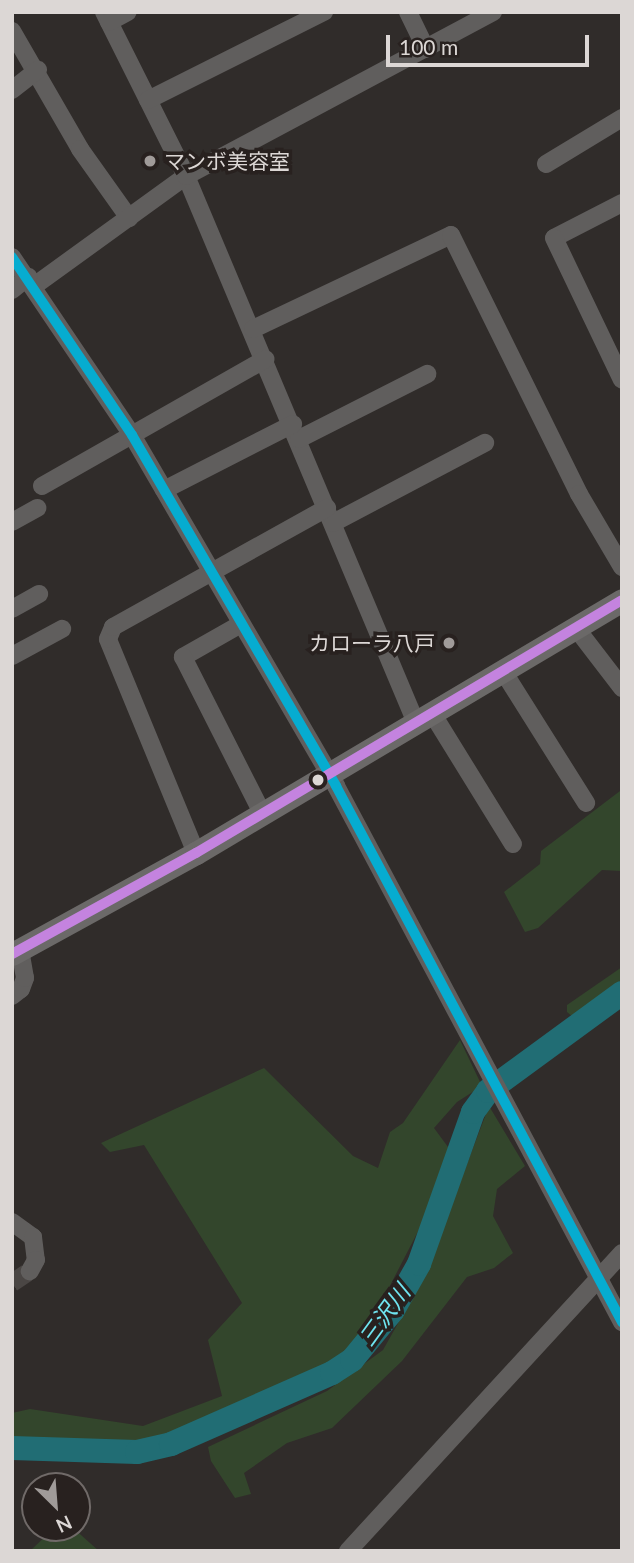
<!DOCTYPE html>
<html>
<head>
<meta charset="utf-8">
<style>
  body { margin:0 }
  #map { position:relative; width:634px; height:1563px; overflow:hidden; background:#302c2a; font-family:Lato,"Noto Sans JP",sans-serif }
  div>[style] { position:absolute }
  .green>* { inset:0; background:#33462c }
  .river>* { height:24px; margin:-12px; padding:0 12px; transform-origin:12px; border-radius:12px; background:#216d74 }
  .minor-tunnel>* { height:18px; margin-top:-9px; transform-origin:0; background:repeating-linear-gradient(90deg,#4a4644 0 18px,transparent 0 27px) }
  .minor>* { height:18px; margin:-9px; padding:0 9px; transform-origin:9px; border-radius:9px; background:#605e5d }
  .major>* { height:23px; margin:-11.5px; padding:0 11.5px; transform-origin:11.5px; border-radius:11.5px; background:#6b6968 }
  .bus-1>* { height:10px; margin:-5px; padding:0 5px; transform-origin:5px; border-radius:5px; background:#06acd0 }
  .bus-2>* { height:10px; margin:-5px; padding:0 5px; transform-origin:5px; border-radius:5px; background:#c483df }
  .dots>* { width:19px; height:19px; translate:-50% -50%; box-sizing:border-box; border:4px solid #28211f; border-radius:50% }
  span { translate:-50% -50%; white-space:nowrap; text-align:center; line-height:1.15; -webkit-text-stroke:7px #28211f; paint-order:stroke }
  .poi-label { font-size:21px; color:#dcd7d5 }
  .left { translate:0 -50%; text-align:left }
  .right { translate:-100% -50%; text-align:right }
  .water-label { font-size:23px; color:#6fe5f1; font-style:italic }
  .frame { position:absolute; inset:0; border:14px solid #dcd7d5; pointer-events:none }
  .north { position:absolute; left:21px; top:1472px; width:70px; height:70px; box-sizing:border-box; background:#28211f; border:2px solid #706a68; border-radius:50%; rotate:155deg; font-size:19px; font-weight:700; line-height:28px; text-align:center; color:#dcd7d5 }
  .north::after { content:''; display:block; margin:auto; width:24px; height:32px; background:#a09b99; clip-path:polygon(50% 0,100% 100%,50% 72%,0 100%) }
  .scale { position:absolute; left:386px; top:35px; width:203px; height:32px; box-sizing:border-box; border:4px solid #dcd7d5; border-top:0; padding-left:9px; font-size:21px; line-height:24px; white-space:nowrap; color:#dcd7d5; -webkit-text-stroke:5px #28211f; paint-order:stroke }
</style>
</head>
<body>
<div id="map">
  <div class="green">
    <i style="clip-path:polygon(620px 791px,622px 871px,602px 870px,538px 928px,525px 932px,504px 892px,540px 864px,541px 851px)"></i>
    <i style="clip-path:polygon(622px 967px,622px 983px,573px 1017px,567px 1012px,567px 1005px)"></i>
    <i style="clip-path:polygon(460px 1040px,482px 1086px,457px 1102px,434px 1128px,451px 1151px,441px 1187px,366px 1332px,331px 1365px,151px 1443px,12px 1441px,12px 1413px,30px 1409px,143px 1426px,222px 1396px,208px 1340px,242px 1303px,144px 1145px,110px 1152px,101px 1143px,264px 1068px,353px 1156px,378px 1168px,390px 1132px,403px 1123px)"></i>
    <i style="clip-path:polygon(489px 1106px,525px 1166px,497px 1189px,493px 1216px,513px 1253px,494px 1268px,467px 1277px,402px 1361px,332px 1428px,287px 1443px,244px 1473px,251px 1494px,235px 1498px,211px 1461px,208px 1447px,327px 1391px,383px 1350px,424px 1277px)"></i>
    <i style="clip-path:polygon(54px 1528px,73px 1528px,99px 1551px,30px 1551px)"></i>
  </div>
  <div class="river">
    <i style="left:12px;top:1448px;width:125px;rotate:1.8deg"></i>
    <i style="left:137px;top:1452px;width:35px;rotate:-13deg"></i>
    <i style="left:171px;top:1444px;width:176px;rotate:-23.8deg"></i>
    <i style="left:332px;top:1373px;width:24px;rotate:-33deg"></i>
    <i style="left:352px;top:1360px;width:65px;rotate:-50.6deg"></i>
    <i style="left:393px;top:1310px;width:53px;rotate:-60.5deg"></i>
    <i style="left:419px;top:1264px;width:161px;rotate:-70.4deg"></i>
    <i style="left:473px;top:1112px;width:26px;rotate:-54deg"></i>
    <i style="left:488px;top:1091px;width:166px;rotate:-36.2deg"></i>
  </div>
  <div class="minor-tunnel">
    <i style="left:12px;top:1283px;width:22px;rotate:-34deg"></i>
  </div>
  <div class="minor">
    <i style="left:104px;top:12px;width:183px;rotate:63.4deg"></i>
    <i style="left:186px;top:176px;width:593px;rotate:67.19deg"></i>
    <i style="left:408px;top:12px;width:41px;rotate:64.1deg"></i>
    <i style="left:109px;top:22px;width:21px;rotate:-28deg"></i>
    <i style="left:12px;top:31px;width:136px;rotate:60deg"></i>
    <i style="left:80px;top:149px;width:85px;rotate:54.6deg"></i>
    <i style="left:12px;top:90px;width:33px;rotate:-38deg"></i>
    <i style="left:148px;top:100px;width:197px;rotate:-26.6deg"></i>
    <i style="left:546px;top:164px;width:89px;rotate:-31.2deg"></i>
    <i style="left:622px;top:203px;width:76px;rotate:152.8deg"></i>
    <i style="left:554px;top:238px;width:157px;rotate:64.4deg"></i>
    <i style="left:12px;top:257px;width:215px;rotate:56deg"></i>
    <i style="left:132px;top:435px;width:406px;rotate:59.8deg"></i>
    <i style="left:336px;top:786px;width:608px;rotate:61.92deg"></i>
    <i style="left:34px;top:286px;width:188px;rotate:-35.9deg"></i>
    <i style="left:186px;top:176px;width:348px;rotate:-28.1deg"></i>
    <i style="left:12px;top:290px;width:21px;rotate:-39deg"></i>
    <i style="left:253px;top:329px;width:219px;rotate:-25.4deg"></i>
    <i style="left:451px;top:235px;width:289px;rotate:63.7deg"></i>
    <i style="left:579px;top:494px;width:85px;rotate:59.5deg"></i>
    <i style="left:299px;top:439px;width:144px;rotate:-26.9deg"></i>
    <i style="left:42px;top:486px;width:257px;rotate:-29.6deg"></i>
    <i style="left:164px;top:490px;width:145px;rotate:-27.1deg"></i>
    <i style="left:12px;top:522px;width:29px;rotate:-29deg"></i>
    <i style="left:333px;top:523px;width:172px;rotate:-27.8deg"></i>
    <i style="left:12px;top:609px;width:31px;rotate:-29deg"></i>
    <i style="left:241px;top:624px;width:67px;rotate:150.4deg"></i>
    <i style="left:183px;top:657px;width:175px;rotate:63.1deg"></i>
    <i style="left:576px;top:628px;width:76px;rotate:52.5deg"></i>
    <i style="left:12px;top:656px;width:57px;rotate:-28.4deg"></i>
    <i style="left:503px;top:671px;width:156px;rotate:57.8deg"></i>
    <i style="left:432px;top:713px;width:154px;rotate:58.3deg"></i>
    <i style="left:196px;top:853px;width:231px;rotate:-112.4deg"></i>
    <i style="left:108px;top:639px;width:13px;rotate:-67deg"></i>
    <i style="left:113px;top:627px;width:245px;rotate:-29.1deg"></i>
    <i style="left:12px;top:996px;width:11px;rotate:-38deg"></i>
    <i style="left:21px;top:989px;width:12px;rotate:-70deg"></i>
    <i style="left:25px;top:978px;width:28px;rotate:-100deg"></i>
    <i style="left:12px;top:1222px;width:26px;rotate:36deg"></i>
    <i style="left:33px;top:1237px;width:23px;rotate:83deg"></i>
    <i style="left:36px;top:1260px;width:13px;rotate:119deg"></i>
    <i style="left:348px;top:1551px;width:405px;rotate:-47.4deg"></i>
  </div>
  <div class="major">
    <i style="left:12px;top:954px;width:210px;rotate:-28.8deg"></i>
    <i style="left:196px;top:853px;width:495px;rotate:-30.7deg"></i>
  </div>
  <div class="bus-1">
    <i style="left:12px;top:257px;width:215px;rotate:56deg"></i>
    <i style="left:132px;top:435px;width:406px;rotate:59.8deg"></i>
    <i style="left:336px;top:786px;width:608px;rotate:61.92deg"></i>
  </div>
  <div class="bus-2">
    <i style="left:12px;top:954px;width:210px;rotate:-28.8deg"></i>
    <i style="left:196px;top:853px;width:495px;rotate:-30.7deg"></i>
  </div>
  <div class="dots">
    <i style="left:150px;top:161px;background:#a09b99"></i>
    <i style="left:449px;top:643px;background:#a09b99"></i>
    <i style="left:318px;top:780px;background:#dcd7d5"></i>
  </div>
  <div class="poi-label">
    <span class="left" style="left:164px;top:161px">マンボ美容室</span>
    <span class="right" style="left:435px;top:643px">カローラ八戸</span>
  </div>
  <div class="water-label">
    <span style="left:384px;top:1315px;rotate:-54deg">三沢川</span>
  </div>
  <div class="frame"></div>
  <div class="north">N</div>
  <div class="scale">100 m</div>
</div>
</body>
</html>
